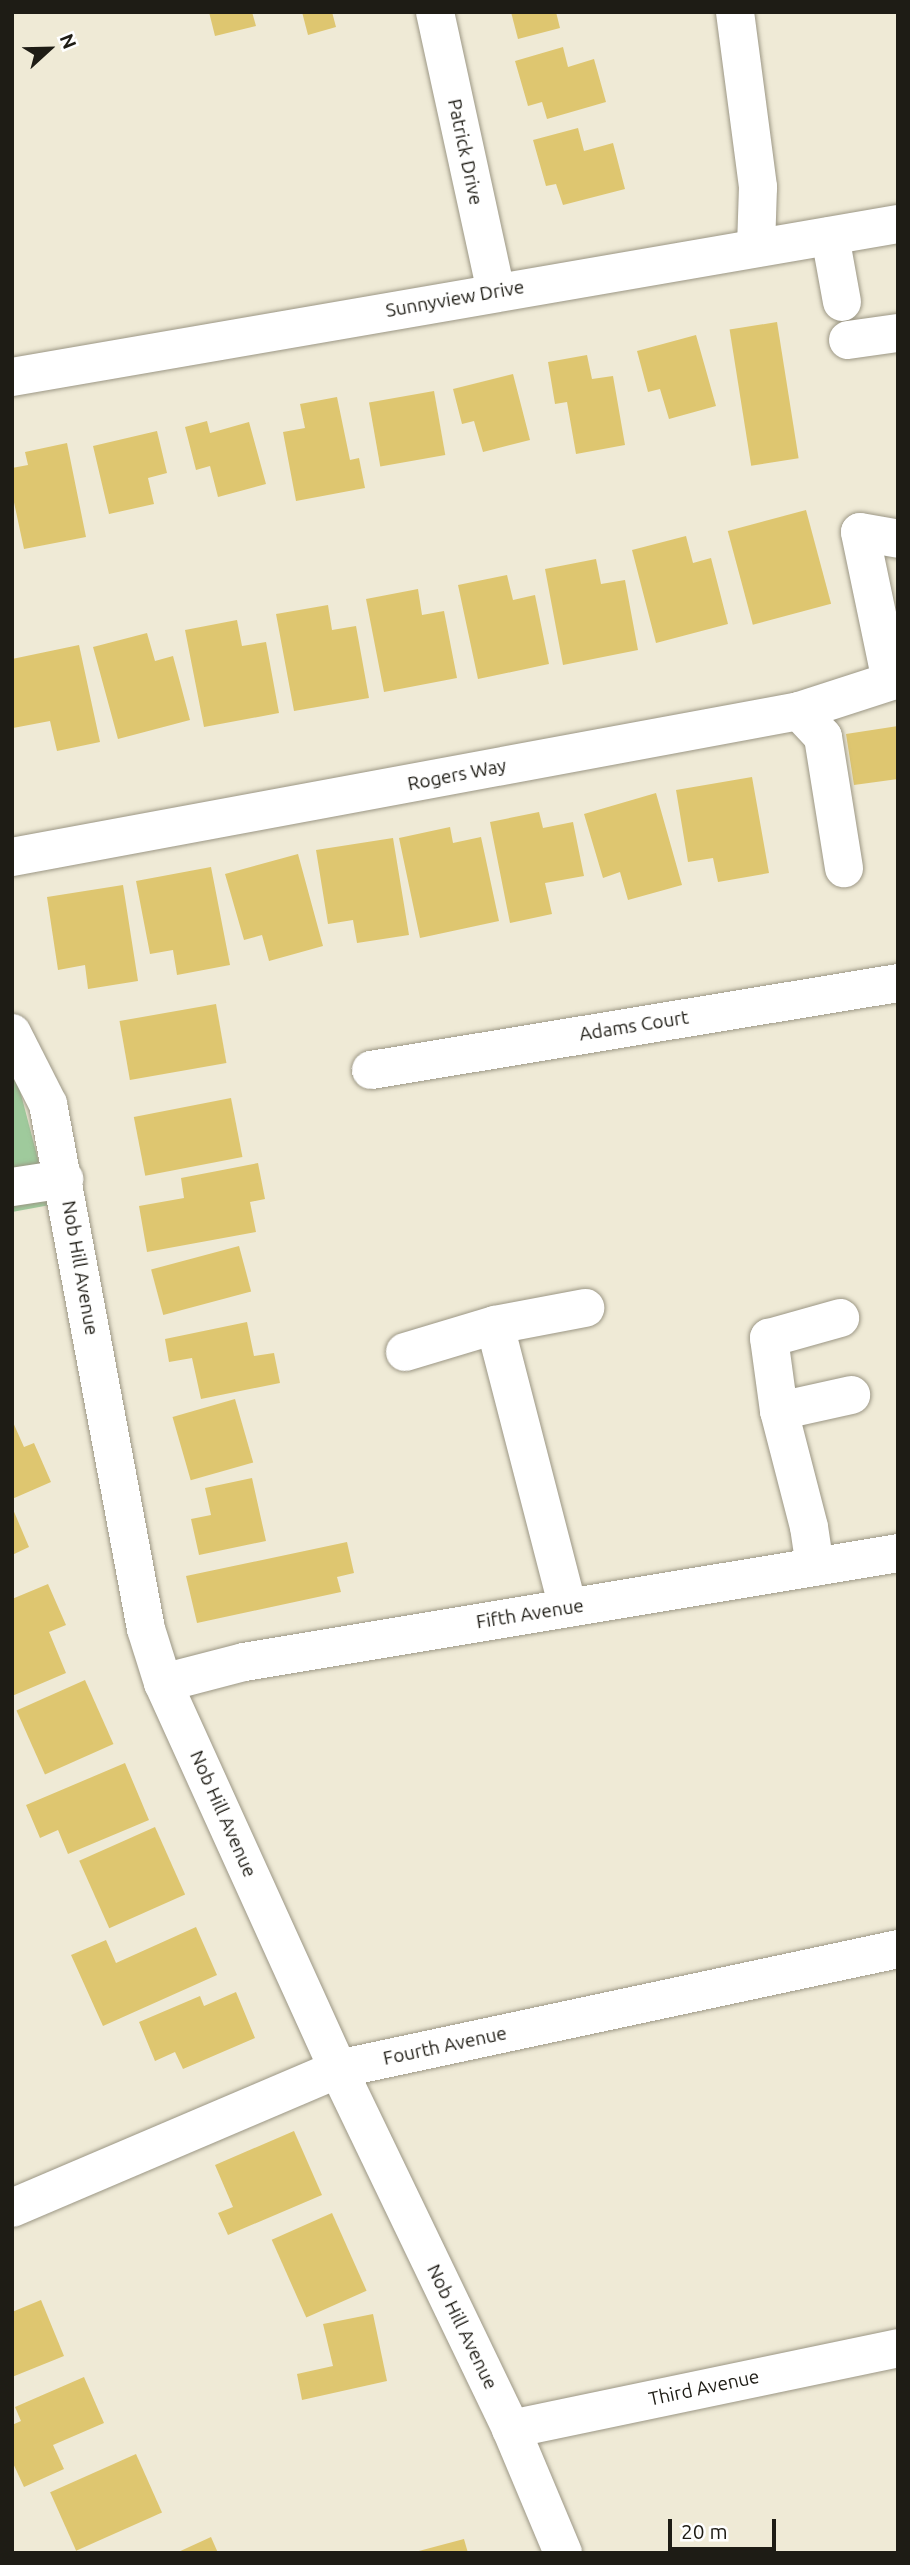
<!DOCTYPE html>
<html>
<head>
<meta charset="utf-8">
<style>
  body { margin:0 }
  #map { position:relative; width:910px; height:2565px; overflow:hidden; background:#efead6; font-family:Ubuntu,sans-serif }
  div>[style] { position:absolute }
  .green>* { inset:0; background:#9fca9c }
  .building>* { inset:0; background:#dec670; transform-origin:0 0 }
  .roads { filter:drop-shadow(0 0 2px #9c9785) drop-shadow(0 0 2px #9c9785) }
  .minor>* { height:38px; margin:-19px; padding:0 19px; transform-origin:19px; border-radius:19px; background:#fff }
  span { translate:-50% -50%; white-space:nowrap; text-align:center; line-height:1.15; -webkit-text-stroke:7px #fff; paint-order:stroke }
  .street-label { font-size:19px; color:#1e1c15 }
  .frame { position:absolute; inset:0; border:14px solid #1e1c15; pointer-events:none }
  .north { position:absolute; left:14px; top:14px; width:70px; height:70px; -webkit-text-stroke:5px #fff; paint-order:stroke; rotate:68deg; font-size:19px; font-weight:700; line-height:28px; text-align:center; color:#1e1c15 }
  .north::after { content:''; display:block; margin:auto; width:24px; height:32px; background:#1e1c15; clip-path:polygon(50% 0,100% 100%,50% 72%,0 100%) }
  .scale { position:absolute; left:668px; top:2519px; width:108px; height:32px; box-sizing:border-box; border:4px solid #1e1c15; border-top:0; padding-left:9px; font-size:21px; line-height:24px; white-space:nowrap; color:#1e1c15; -webkit-text-stroke:5px #fff; paint-order:stroke }
</style>
</head>
<body>
<div id="map">
  <div class="green">
    <i style="clip-path:polygon(12px 1060px,50px 1205px,12px 1212px)"></i>
  </div>
  <div class="building">
    <i style="clip-path:polygon(209px 12px,252px 12px,256px 26px,215px 36px)"></i>
    <i style="clip-path:polygon(302px 12px,332px 12px,336px 27px,308px 35px)"></i>
    <i style="clip-path:polygon(511px 12px,556px 12px,560px 28px,518px 39px)"></i>
    <i style="clip-path:polygon(563px 47px,568px 67px,594px 59px,606px 102px,547px 119px,542px 102px,528px 106px,515px 61px)"></i>
    <i style="clip-path:polygon(578px 128px,584px 151px,613px 143px,625px 189px,563px 205px,556px 184px,546px 186px,533px 140px)"></i>
    <i style="left:777px;top:322px;width:138px;height:48px;rotate:81deg"></i>
    <i style="clip-path:polygon(696px 335px,716px 406px,669px 419px,660px 389px,648px 392px,637px 351px)"></i>
    <i style="clip-path:polygon(587px 355px,592px 379px,613px 376px,625px 445px,576px 454px,567px 402px,555px 404px,548px 362px)"></i>
    <i style="clip-path:polygon(513px 374px,530px 440px,483px 452px,474px 421px,462px 424px,453px 389px)"></i>
    <i style="left:434px;top:391px;width:65px;height:66px;rotate:80deg"></i>
    <i style="clip-path:polygon(337px 397px,350px 460px,359px 458px,365px 488px,296px 501px,283px 432px,305px 428px,300px 404px)"></i>
    <i style="clip-path:polygon(207px 421px,210px 433px,249px 422px,266px 484px,218px 497px,210px 466px,196px 470px,185px 427px)"></i>
    <i style="clip-path:polygon(157px 431px,167px 473px,148px 478px,154px 504px,109px 514px,93px 446px)"></i>
    <i style="clip-path:polygon(67px 443px,86px 537px,24px 549px,12px 493px,12px 468px,28px 465px,25px 452px)"></i>
    <i style="left:806px;top:510px;width:97px;height:81px;rotate:75deg"></i>
    <i style="clip-path:polygon(686px 536px,693px 563px,711px 558px,728px 624px,656px 643px,632px 550px)"></i>
    <i style="clip-path:polygon(596px 559px,601px 584px,625px 580px,638px 650px,563px 665px,545px 569px)"></i>
    <i style="clip-path:polygon(507px 575px,513px 600px,535px 595px,549px 664px,478px 679px,458px 585px)"></i>
    <i style="clip-path:polygon(418px 589px,422px 615px,444px 611px,457px 678px,384px 692px,366px 599px)"></i>
    <i style="clip-path:polygon(328px 605px,332px 630px,356px 626px,369px 698px,294px 711px,276px 614px)"></i>
    <i style="clip-path:polygon(237px 620px,242px 646px,266px 642px,279px 713px,204px 727px,185px 630px)"></i>
    <i style="clip-path:polygon(147px 633px,155px 661px,173px 656px,190px 720px,118px 739px,93px 647px)"></i>
    <i style="clip-path:polygon(79px 645px,100px 742px,57px 751px,50px 721px,13px 728px,12px 659px)"></i>
    <i style="clip-path:polygon(898px 726px,898px 779px,854px 785px,846px 734px)"></i>
    <i style="clip-path:polygon(752px 777px,769px 873px,718px 882px,713px 858px,688px 862px,676px 790px)"></i>
    <i style="clip-path:polygon(656px 793px,682px 885px,628px 900px,620px 872px,603px 878px,584px 814px)"></i>
    <i style="clip-path:polygon(539px 812px,543px 828px,573px 822px,584px 876px,545px 883px,552px 914px,510px 923px,490px 822px)"></i>
    <i style="clip-path:polygon(450px 827px,453px 843px,481px 837px,499px 921px,420px 938px,399px 838px)"></i>
    <i style="clip-path:polygon(393px 838px,409px 935px,357px 943px,353px 920px,328px 924px,316px 850px)"></i>
    <i style="clip-path:polygon(298px 854px,323px 946px,269px 961px,262px 935px,244px 940px,225px 874px)"></i>
    <i style="clip-path:polygon(211px 867px,230px 965px,177px 975px,173px 950px,150px 954px,136px 881px)"></i>
    <i style="clip-path:polygon(123px 885px,138px 981px,88px 989px,85px 965px,58px 970px,47px 897px)"></i>
    <i style="left:216px;top:1004px;width:60px;height:98px;rotate:80deg"></i>
    <i style="left:231px;top:1098px;width:60px;height:99px;rotate:79deg"></i>
    <i style="clip-path:polygon(258px 1163px,265px 1199px,250px 1202px,256px 1232px,147px 1252px,139px 1206px,184px 1198px,181px 1178px)"></i>
    <i style="left:239px;top:1246px;width:47px;height:91px;rotate:75deg"></i>
    <i style="clip-path:polygon(247px 1322px,254px 1356px,274px 1353px,280px 1383px,201px 1399px,192px 1358px,169px 1362px,165px 1339px)"></i>
    <i style="left:235px;top:1399px;width:66px;height:65px;rotate:74deg"></i>
    <i style="clip-path:polygon(12px 1420px,24px 1447px,34px 1443px,51px 1482px,12px 1499px)"></i>
    <i style="clip-path:polygon(252px 1478px,266px 1541px,199px 1555px,191px 1519px,211px 1515px,205px 1488px)"></i>
    <i style="clip-path:polygon(12px 1507px,29px 1547px,12px 1555px)"></i>
    <i style="clip-path:polygon(347px 1542px,354px 1573px,337px 1577px,341px 1592px,197px 1623px,186px 1576px)"></i>
    <i style="clip-path:polygon(48px 1584px,66px 1625px,49px 1632px,66px 1673px,12px 1696px,12px 1599px)"></i>
    <i style="left:85px;top:1680px;width:70px;height:75px;rotate:66deg"></i>
    <i style="clip-path:polygon(125px 1763px,149px 1820px,68px 1854px,58px 1830px,40px 1838px,26px 1805px)"></i>
    <i style="left:155px;top:1827px;width:74px;height:83px;rotate:66deg"></i>
    <i style="clip-path:polygon(196px 1927px,217px 1975px,103px 2026px,71px 1955px,106px 1940px,116px 1963px)"></i>
    <i style="clip-path:polygon(236px 1992px,255px 2038px,183px 2069px,175px 2052px,155px 2061px,139px 2022px,200px 1996px,204px 2006px)"></i>
    <i style="clip-path:polygon(294px 2131px,322px 2195px,228px 2235px,218px 2213px,233px 2207px,215px 2165px)"></i>
    <i style="left:332px;top:2213px;width:85px;height:66px;rotate:66deg"></i>
    <i style="clip-path:polygon(41px 2300px,64px 2356px,12px 2377px,12px 2312px)"></i>
    <i style="clip-path:polygon(373px 2314px,387px 2381px,302px 2400px,297px 2374px,333px 2366px,323px 2324px)"></i>
    <i style="clip-path:polygon(84px 2377px,104px 2423px,53px 2445px,64px 2469px,24px 2487px,12px 2461px,12px 2425px,21px 2421px,15px 2407px)"></i>
    <i style="left:136px;top:2454px;width:64px;height:94px;rotate:66deg"></i>
    <i style="clip-path:polygon(211px 2537px,218px 2553px,176px 2553px)"></i>
    <i style="clip-path:polygon(464px 2539px,468px 2553px,415px 2553px,415px 2552px)"></i>
  </div>
  <div class="roads">
    <div class="minor">
      <i style="left:435px;top:12px;width:287px;rotate:77.7deg"></i>
      <i style="left:735px;top:12px;width:177px;rotate:82.5deg"></i>
      <i style="left:758px;top:187px;width:61px;rotate:91.9deg"></i>
      <i style="left:830px;top:236px;width:67px;rotate:79.7deg"></i>
      <i style="left:848px;top:340px;width:50px;rotate:-8deg"></i>
      <i style="left:12px;top:377px;width:899px;rotate:-9.8deg"></i>
      <i style="left:891px;top:681px;width:152px;rotate:-101.8deg"></i>
      <i style="left:860px;top:532px;width:39px;rotate:10deg"></i>
      <i style="left:799px;top:711px;width:35px;rotate:47deg"></i>
      <i style="left:823px;top:737px;width:133px;rotate:80.9deg"></i>
      <i style="left:12px;top:857px;width:800px;rotate:-10.51deg"></i>
      <i style="left:799px;top:711px;width:104px;rotate:-17.9deg"></i>
      <i style="left:12px;top:1033px;width:80px;rotate:63.1deg"></i>
      <i style="left:48px;top:1104px;width:534px;rotate:79.43deg"></i>
      <i style="left:146px;top:1629px;width:57px;rotate:72.5deg"></i>
      <i style="left:163px;top:1683px;width:424px;rotate:65.6deg"></i>
      <i style="left:338px;top:2069px;width:399px;rotate:64.3deg"></i>
      <i style="left:511px;top:2429px;width:134px;rotate:67.2deg"></i>
      <i style="left:371px;top:1070px;width:534px;rotate:-9.37deg"></i>
      <i style="left:12px;top:1187px;width:53px;rotate:-8.7deg"></i>
      <i style="left:405px;top:1352px;width:94px;rotate:-16.7deg"></i>
      <i style="left:779px;top:1411px;width:74px;rotate:-97.8deg"></i>
      <i style="left:769px;top:1338px;width:74px;rotate:-15.7deg"></i>
      <i style="left:815px;top:1567px;width:40px;rotate:-98.5deg"></i>
      <i style="left:809px;top:1527px;width:120px;rotate:-104.5deg"></i>
      <i style="left:779px;top:1411px;width:74px;rotate:-12.5deg"></i>
      <i style="left:568px;top:1608px;width:292px;rotate:-104.5deg"></i>
      <i style="left:495px;top:1325px;width:92px;rotate:-10.7deg"></i>
      <i style="left:163px;top:1683px;width:84px;rotate:-14.5deg"></i>
      <i style="left:244px;top:1662px;width:663px;rotate:-9.46deg"></i>
      <i style="left:12px;top:2208px;width:354px;rotate:-23.1deg"></i>
      <i style="left:338px;top:2069px;width:573px;rotate:-12.09deg"></i>
      <i style="left:511px;top:2429px;width:395px;rotate:-11.8deg"></i>
    </div>
  </div>
  <div class="street-label">
    <span style="left:465px;top:152px;rotate:78deg">Patrick Drive</span>
    <span style="left:455px;top:299px;rotate:-10deg">Sunnyview Drive</span>
    <span style="left:457px;top:775px;rotate:-11deg">Rogers Way</span>
    <span style="left:634px;top:1026px;rotate:-9deg">Adams Court</span>
    <span style="left:80px;top:1268px;rotate:80deg">Nob Hill Avenue</span>
    <span style="left:530px;top:1614px;rotate:-9deg">Fifth Avenue</span>
    <span style="left:223px;top:1814px;rotate:66deg">Nob Hill Avenue</span>
    <span style="left:445px;top:2046px;rotate:-12deg">Fourth Avenue</span>
    <span style="left:462px;top:2327px;rotate:64deg">Nob Hill Avenue</span>
    <span style="left:704px;top:2388px;rotate:-12deg">Third Avenue</span>
  </div>
  <div class="frame"></div>
  <div class="north">N</div>
  <div class="scale">20 m</div>
</div>
</body>
</html>
